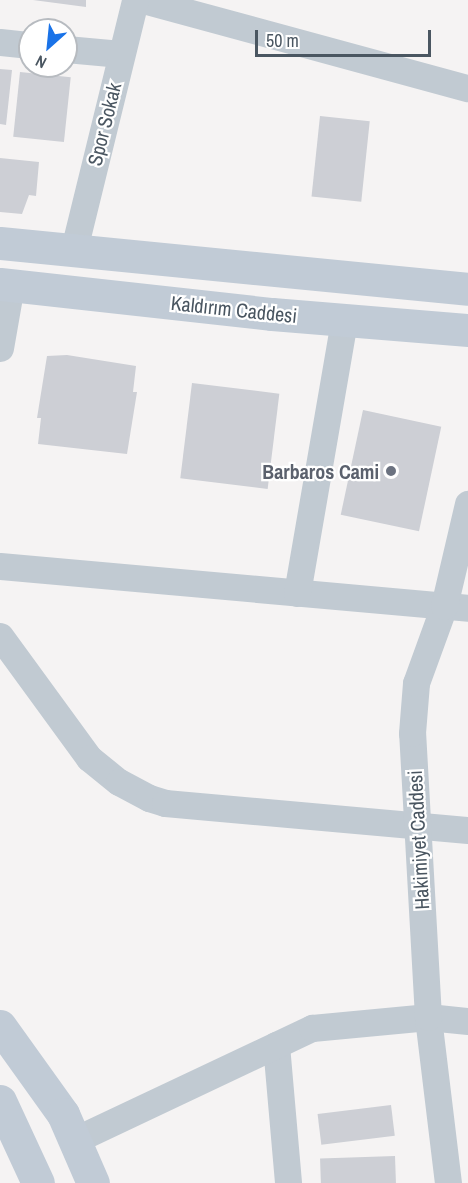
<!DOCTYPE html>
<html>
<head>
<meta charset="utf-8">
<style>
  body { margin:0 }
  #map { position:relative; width:468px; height:1183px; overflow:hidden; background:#f5f3f3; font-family:"Archivo Narrow",sans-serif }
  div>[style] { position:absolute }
  .building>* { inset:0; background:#cdcfd5; transform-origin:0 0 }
  .street>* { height:27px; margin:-13.5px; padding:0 13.5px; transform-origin:13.5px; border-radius:13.5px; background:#c1cad2 }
  .secondary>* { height:33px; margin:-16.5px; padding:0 16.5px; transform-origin:16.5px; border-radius:16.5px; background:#c1cbd6 }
  .dots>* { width:16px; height:16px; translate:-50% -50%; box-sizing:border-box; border:3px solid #fff; border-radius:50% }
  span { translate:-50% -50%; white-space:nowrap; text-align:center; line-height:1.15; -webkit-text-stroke:4.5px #fff; paint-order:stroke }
  .street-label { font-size:20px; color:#4a5661 }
  .worship-label { font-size:20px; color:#5b616d; font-weight:700 }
  .right { translate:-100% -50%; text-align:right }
  .north { position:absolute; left:18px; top:18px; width:60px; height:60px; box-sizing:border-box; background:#fff; border:2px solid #b7bbc0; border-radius:50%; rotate:207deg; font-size:16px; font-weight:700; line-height:24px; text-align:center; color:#4a5661 }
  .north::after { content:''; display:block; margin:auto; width:21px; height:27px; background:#1a73e8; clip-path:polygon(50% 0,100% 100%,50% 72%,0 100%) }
  .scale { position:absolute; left:255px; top:30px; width:176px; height:27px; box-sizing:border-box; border:3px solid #4a5661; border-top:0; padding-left:8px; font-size:18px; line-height:21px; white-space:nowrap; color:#4a5661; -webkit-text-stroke:4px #fff; paint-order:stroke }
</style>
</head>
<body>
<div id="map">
  <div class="building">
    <i style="clip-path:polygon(33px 0,86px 0,86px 7px)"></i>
    <i style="clip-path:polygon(0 69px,12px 70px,6px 125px,0 124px)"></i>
    <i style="left:20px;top:72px;width:51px;height:65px;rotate:6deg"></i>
    <i style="left:320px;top:116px;width:50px;height:81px;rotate:6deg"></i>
    <i style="clip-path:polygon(0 158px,39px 162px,36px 196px,29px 195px,22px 214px,0 212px)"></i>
    <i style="clip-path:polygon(67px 355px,136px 366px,133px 392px,137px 392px,127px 454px,38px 444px,41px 418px,37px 418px,47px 356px)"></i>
    <i style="left:192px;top:383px;width:88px;height:96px;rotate:7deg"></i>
    <i style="left:363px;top:410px;width:80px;height:107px;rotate:12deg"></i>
    <i style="left:391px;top:1105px;width:31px;height:74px;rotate:83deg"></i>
    <i style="left:395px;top:1156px;width:27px;height:75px;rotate:88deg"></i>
  </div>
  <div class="street">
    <i style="left:143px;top:0;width:337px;rotate:15.2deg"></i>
    <i style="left:0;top:42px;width:30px;rotate:6deg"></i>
    <i style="left:66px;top:49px;width:55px;rotate:5.2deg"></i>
    <i style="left:74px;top:249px;width:256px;rotate:-76.2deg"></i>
    <i style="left:0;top:348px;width:64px;rotate:-80.1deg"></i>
    <i style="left:0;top:566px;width:470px;rotate:5.1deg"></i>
    <i style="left:297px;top:593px;width:277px;rotate:-80.2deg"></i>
    <i style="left:0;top:636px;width:151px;rotate:53.9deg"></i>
    <i style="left:89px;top:758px;width:38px;rotate:39deg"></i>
    <i style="left:119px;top:782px;width:34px;rotate:28deg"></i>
    <i style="left:149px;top:798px;width:17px;rotate:17deg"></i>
    <i style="left:165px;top:803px;width:304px;rotate:5.1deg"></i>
    <i style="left:276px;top:1045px;width:139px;rotate:85deg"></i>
    <i style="left:77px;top:1139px;width:260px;rotate:-25.3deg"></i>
    <i style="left:312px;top:1028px;width:117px;rotate:-5.4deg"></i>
    <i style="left:428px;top:1017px;width:40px;rotate:5.7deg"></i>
    <i style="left:448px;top:1183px;width:167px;rotate:-96.9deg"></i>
    <i style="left:428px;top:1017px;width:284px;rotate:-93.2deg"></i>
    <i style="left:412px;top:733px;width:50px;rotate:-85.4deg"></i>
    <i style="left:416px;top:683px;width:82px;rotate:-70deg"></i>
    <i style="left:444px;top:606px;width:105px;rotate:-76.8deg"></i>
  </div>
  <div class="secondary">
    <i style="left:0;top:243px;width:470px;rotate:5.6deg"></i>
    <i style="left:0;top:284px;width:274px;rotate:6.3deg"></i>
    <i style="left:272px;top:314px;width:197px;rotate:4.7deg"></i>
    <i style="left:0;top:1026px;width:108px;rotate:54.4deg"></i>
    <i style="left:63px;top:1114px;width:75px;rotate:66.5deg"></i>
    <i style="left:0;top:1101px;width:90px;rotate:65.1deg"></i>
  </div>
  <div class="dots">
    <i style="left:391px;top:471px;background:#6b7280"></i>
  </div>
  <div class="street-label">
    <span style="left:104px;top:124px;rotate:-76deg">Spor Sokak</span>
    <span style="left:234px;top:309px;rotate:6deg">Kaldırım Caddesi</span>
    <span style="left:418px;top:840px;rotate:-93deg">Hakimiyet Caddesi</span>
  </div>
  <div class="worship-label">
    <span class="right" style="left:379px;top:471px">Barbaros Cami</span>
  </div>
  <div class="north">N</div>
  <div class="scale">50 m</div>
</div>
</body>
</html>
